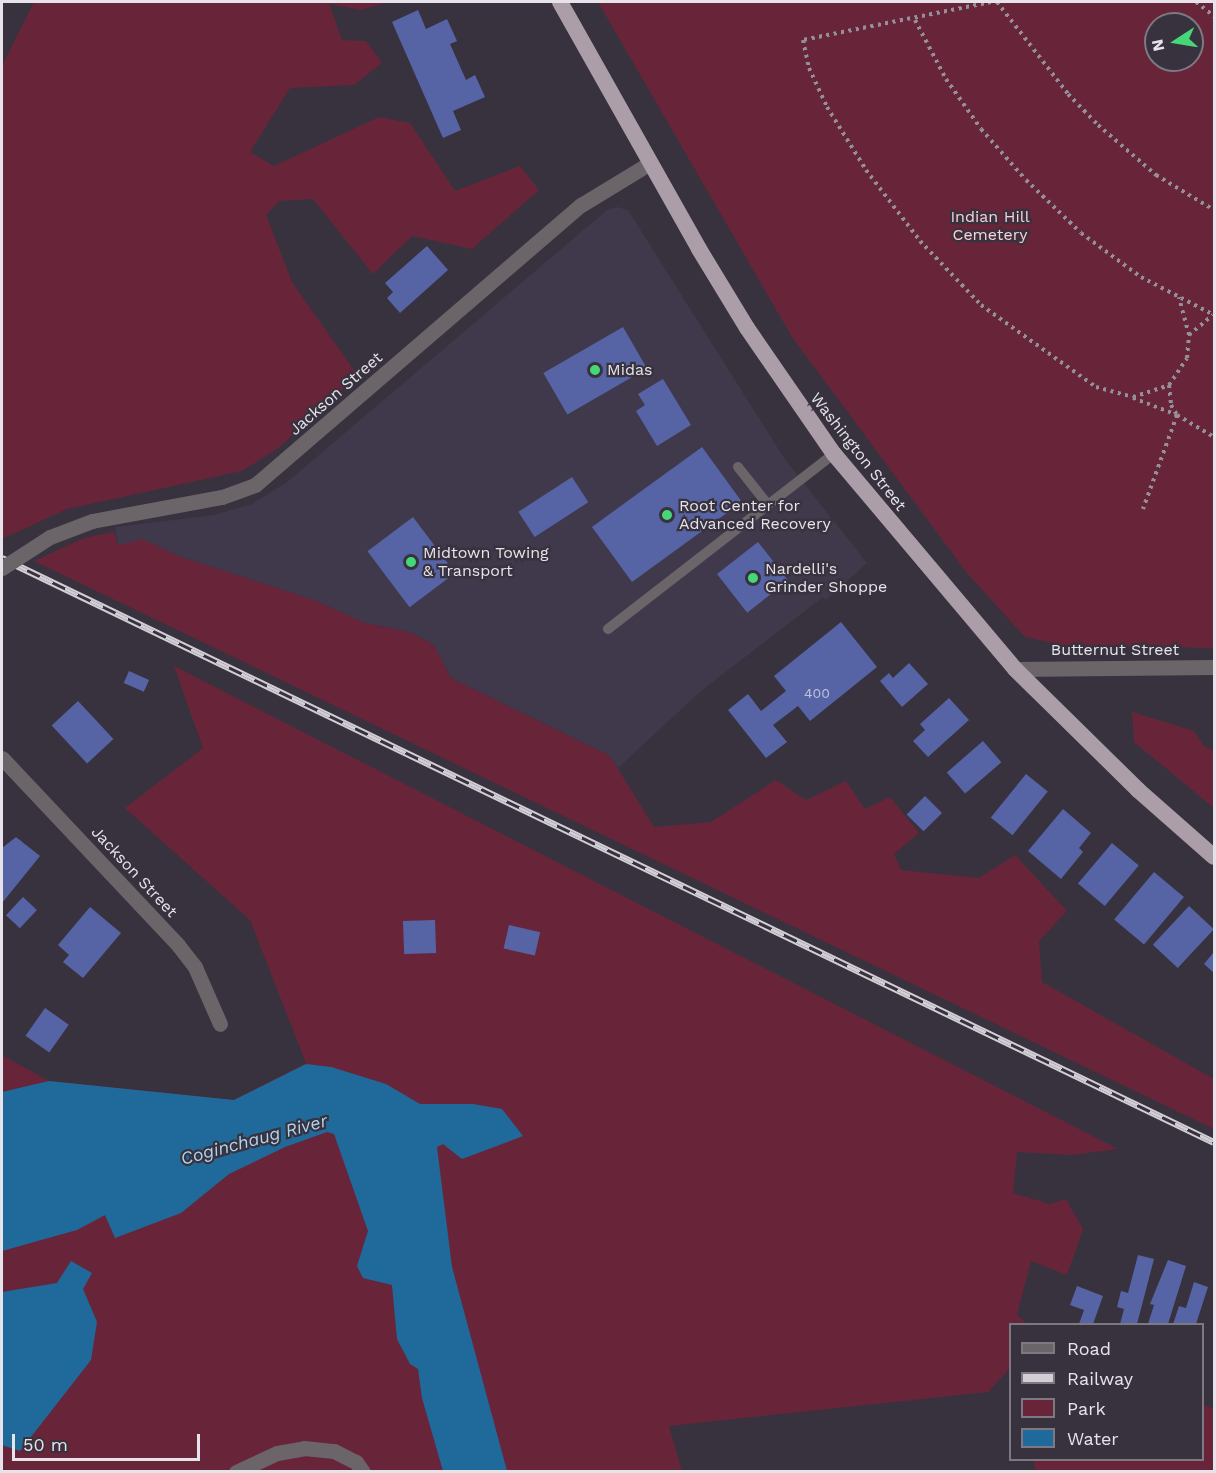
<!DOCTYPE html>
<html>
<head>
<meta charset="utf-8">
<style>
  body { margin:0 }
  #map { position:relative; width:1216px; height:1473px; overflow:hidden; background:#37323e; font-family:"Work Sans",sans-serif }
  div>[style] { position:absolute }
  .built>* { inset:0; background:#40384b }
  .green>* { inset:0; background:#682539 }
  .water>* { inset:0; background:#206a9b }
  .building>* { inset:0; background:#5664a6; transform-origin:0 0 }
  .path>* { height:4px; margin-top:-2px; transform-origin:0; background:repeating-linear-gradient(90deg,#94909a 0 3px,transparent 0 7.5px) }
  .service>* { height:10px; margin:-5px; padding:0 5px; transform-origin:5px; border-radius:5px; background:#6b656a }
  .minor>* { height:15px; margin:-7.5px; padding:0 7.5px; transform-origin:7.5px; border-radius:7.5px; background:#6b656a }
  .trunk>* { height:16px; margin:-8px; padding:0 8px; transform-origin:8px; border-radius:8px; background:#ac9ea8 }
  .rail>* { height:7px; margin-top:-3.5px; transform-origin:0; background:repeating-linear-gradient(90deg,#37323e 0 14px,#d1ced6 0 28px); box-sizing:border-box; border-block:2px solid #d1ced6 }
  .minor-bridge>* { height:15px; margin:-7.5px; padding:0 7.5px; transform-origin:7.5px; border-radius:7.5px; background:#6b656a }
  .dots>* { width:16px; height:16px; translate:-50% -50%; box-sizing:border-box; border:3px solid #37323e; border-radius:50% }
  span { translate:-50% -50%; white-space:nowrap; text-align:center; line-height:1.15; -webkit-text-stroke:4.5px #37323e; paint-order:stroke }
  .number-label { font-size:14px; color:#c2c3da }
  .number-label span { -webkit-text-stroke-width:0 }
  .park-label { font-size:16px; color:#fdcfd8 }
  .poi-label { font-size:16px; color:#e6e3eb }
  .left { translate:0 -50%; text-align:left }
  .street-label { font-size:16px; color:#e6e3eb }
  .water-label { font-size:18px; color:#b0d3ef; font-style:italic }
  .frame { position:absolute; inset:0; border:3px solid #e6e3eb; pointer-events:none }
  .legend { position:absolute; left:1009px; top:1323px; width:195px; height:138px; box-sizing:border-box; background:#37323e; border:2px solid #7d7983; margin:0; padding:8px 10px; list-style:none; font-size:18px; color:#e6e3eb }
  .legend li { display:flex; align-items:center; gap:12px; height:30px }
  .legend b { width:30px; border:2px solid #7d7983 }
  .north { position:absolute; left:1144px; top:12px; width:60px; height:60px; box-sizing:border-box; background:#37323e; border:2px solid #7d7983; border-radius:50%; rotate:258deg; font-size:16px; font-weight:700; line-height:24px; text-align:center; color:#e6e3eb }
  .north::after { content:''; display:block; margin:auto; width:21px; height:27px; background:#46d779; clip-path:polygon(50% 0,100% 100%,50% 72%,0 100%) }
  .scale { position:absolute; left:12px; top:1434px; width:188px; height:27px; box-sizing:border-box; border:3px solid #e6e3eb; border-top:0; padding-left:8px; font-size:18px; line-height:21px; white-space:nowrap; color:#e6e3eb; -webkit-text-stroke:4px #37323e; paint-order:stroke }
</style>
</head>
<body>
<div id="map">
  <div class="built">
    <i style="clip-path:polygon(617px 207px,628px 210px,784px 458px,867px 563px,826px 600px,823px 597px,701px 691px,618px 768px,610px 756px,451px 678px,434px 645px,409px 632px,365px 623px,314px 600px,181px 557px,142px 540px,118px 545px,115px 527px,214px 515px,252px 504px,286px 483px,607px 210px)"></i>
  </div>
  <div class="green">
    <i style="clip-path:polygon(34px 2px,389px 2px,361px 10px,329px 4px,342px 40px,366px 41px,382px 63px,354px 85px,290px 88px,250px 152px,274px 166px,379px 117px,410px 123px,455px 191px,520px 166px,539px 190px,472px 249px,412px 236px,373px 274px,313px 199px,279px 201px,266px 215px,292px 282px,358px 376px,277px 449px,242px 471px,67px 509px,2px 539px,2px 66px)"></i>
    <i style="clip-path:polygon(evenodd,598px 2px,1214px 2px,1214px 648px,1067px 646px,1025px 637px,967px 573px,792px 337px,598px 2px,1156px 24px,1192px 24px,1192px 60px,1156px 60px,1156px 24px)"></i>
    <i style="clip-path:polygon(114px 532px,118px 545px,142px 539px,181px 557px,314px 600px,365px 623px,409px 632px,434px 645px,451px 678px,610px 756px,654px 827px,711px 822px,776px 780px,806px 800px,846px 781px,865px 809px,890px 797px,919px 833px,894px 854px,901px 870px,979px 878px,1015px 855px,1067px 911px,1039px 941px,1042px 982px,1214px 1079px,1214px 1129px,34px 561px,84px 538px)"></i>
    <i style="clip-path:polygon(174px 666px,1118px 1149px,1072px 1155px,1017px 1152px,1013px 1193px,1050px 1204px,1066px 1199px,1083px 1229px,1067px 1275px,1031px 1261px,1017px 1315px,1027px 1324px,1010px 1324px,1010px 1368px,988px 1392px,669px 1426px,682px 1471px,2px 1471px,2px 1055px,49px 1081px,234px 1100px,306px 1063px,250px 920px,125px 808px,203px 748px)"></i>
    <i style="clip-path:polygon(1132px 712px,1194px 731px,1204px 746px,1214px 751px,1214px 808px,1134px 742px)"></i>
    <i style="clip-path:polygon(1203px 1404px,1214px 1409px,1214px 1471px,1035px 1471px,1034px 1460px,1202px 1460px)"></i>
  </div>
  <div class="water">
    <i style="clip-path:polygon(306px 1064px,331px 1067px,386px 1084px,420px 1104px,473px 1104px,502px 1109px,523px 1136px,462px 1159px,443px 1144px,437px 1147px,452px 1267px,507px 1471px,443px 1471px,422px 1398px,418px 1369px,410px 1364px,397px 1339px,392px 1285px,363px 1278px,357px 1266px,368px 1231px,334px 1134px,327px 1132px,285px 1147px,229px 1174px,181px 1213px,115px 1238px,105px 1215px,77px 1230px,2px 1251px,2px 1092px,49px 1081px,234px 1100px)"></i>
    <i style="clip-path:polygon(71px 1261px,92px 1273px,83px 1289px,97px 1322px,91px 1360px,20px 1451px,2px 1445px,2px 1292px,57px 1283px)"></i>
  </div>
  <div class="building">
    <i style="clip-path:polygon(418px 10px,426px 29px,447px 19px,457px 41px,450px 44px,466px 80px,475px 75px,485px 97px,453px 111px,461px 130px,443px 138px,392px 22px)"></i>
    <i style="clip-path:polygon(427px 246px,448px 270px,400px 313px,387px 298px,393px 292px,385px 283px)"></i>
    <i style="left:623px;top:327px;width:48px;height:92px;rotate:60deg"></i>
    <i style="clip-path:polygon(663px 379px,691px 425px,657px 446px,636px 411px,645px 405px,638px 394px)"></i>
    <i style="left:702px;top:447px;width:68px;height:136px;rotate:54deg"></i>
    <i style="left:572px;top:477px;width:30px;height:64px;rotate:57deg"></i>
    <i style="left:413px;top:517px;width:70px;height:57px;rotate:53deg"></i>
    <i style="left:758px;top:542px;width:49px;height:52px;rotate:52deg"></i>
    <i style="clip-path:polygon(841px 622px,877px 667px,810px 721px,798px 706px,773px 725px,787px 742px,766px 758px,728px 710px,748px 694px,761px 711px,786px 691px,774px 676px)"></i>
    <i style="clip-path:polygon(909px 663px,928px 684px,902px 707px,880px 681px,889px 673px,893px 678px)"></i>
    <i style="left:129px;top:671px;width:22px;height:13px;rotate:24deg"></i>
    <i style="clip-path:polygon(949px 698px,969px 720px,928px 757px,913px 741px,925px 730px,920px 724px)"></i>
    <i style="left:78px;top:701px;width:52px;height:36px;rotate:47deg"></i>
    <i style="left:983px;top:741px;width:28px;height:48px;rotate:49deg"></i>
    <i style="left:1026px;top:774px;width:28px;height:56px;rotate:39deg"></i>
    <i style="left:925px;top:796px;width:24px;height:26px;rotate:45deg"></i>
    <i style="clip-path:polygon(1063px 809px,1091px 833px,1079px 848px,1083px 852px,1061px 879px,1028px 851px)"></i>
    <i style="clip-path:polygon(16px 837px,40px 856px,2px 903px,2px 848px)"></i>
    <i style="left:1112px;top:843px;width:35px;height:53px;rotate:40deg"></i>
    <i style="left:1154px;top:872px;width:39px;height:62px;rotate:40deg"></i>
    <i style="left:23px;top:897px;width:19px;height:25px;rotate:43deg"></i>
    <i style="left:1189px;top:906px;width:34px;height:53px;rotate:43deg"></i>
    <i style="clip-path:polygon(90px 907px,121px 933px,83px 978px,63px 962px,69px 955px,58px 945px)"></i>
    <i style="left:435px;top:920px;width:33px;height:32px;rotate:88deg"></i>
    <i style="left:509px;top:925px;width:32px;height:24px;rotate:13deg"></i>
    <i style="clip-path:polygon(1214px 952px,1214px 973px,1204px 964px)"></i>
    <i style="left:45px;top:1008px;width:29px;height:34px;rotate:35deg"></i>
    <i style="clip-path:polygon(1138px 1255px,1154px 1259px,1137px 1324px,1120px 1324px,1124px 1309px,1117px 1307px,1121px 1291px,1128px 1293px)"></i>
    <i style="clip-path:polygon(1168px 1260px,1186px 1266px,1168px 1324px,1148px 1324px,1154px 1305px,1150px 1304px)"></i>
    <i style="clip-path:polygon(1194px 1282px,1208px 1287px,1196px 1324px,1173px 1324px,1179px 1306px,1186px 1308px)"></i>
    <i style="clip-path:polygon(1077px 1286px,1103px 1296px,1093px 1324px,1079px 1324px,1084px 1310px,1070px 1305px)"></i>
  </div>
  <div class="path">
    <i style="left:991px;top:2px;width:192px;rotate:168.6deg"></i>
    <i style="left:803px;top:40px;width:29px;rotate:78deg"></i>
    <i style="left:809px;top:68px;width:43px;rotate:65.2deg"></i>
    <i style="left:827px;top:107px;width:74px;rotate:58.2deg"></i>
    <i style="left:866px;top:170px;width:89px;rotate:52.7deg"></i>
    <i style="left:920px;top:241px;width:88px;rotate:46.4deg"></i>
    <i style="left:981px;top:305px;width:141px;rotate:35.5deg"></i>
    <i style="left:1096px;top:387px;width:38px;rotate:15deg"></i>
    <i style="left:1133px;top:397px;width:38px;rotate:-18deg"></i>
    <i style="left:1169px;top:385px;width:32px;rotate:-56deg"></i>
    <i style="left:1187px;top:358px;width:23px;rotate:-85deg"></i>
    <i style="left:1189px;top:335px;width:39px;rotate:-105deg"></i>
    <i style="left:997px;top:2px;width:116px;rotate:52.3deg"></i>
    <i style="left:1068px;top:94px;width:43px;rotate:45.9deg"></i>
    <i style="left:1098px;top:125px;width:77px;rotate:40.8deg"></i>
    <i style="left:1156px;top:175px;width:68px;rotate:31.1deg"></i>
    <i style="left:1196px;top:2px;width:23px;rotate:38deg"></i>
    <i style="left:915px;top:20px;width:67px;rotate:62.3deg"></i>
    <i style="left:946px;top:79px;width:61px;rotate:55deg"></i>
    <i style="left:981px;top:129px;width:68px;rotate:48.6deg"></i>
    <i style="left:1026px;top:180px;width:76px;rotate:43.9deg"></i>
    <i style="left:1081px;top:233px;width:74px;rotate:36.3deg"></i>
    <i style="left:1141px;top:277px;width:82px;rotate:27.5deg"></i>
    <i style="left:1189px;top:335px;width:31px;rotate:-40deg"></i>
    <i style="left:1169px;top:385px;width:20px;rotate:84deg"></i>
    <i style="left:1171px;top:405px;width:12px;rotate:59deg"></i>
    <i style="left:1177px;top:415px;width:43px;rotate:30.7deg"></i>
    <i style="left:1133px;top:398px;width:47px;rotate:21.1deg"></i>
    <i style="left:1177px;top:415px;width:100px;rotate:109.9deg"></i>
  </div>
  <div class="service">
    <i style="left:738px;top:467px;width:48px;rotate:51.7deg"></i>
    <i style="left:608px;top:629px;width:286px;rotate:-37.8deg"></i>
  </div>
  <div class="minor">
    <i style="left:50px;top:537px;width:45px;rotate:-20.9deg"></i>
    <i style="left:92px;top:521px;width:132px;rotate:-10.5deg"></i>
    <i style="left:222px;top:497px;width:35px;rotate:-20deg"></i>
    <i style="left:255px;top:485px;width:430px;rotate:-40.7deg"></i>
    <i style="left:581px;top:205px;width:81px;rotate:-31.3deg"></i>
    <i style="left:1015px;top:669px;width:199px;rotate:-0.6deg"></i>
    <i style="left:2px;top:758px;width:257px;rotate:46.7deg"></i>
    <i style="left:178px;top:945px;width:28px;rotate:52deg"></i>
    <i style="left:195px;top:967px;width:62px;rotate:66.3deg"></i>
    <i style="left:236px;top:1472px;width:45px;rotate:-24.9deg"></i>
    <i style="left:277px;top:1453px;width:27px;rotate:-10deg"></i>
    <i style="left:304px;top:1448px;width:30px;rotate:6deg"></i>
    <i style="left:334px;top:1451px;width:25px;rotate:27deg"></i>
    <i style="left:356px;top:1462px;width:12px;rotate:55deg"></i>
  </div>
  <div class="trunk">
    <i style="left:560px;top:2px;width:283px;rotate:60.6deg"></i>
    <i style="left:699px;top:249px;width:92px;rotate:58.7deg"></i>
    <i style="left:747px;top:328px;width:153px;rotate:55.4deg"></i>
    <i style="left:834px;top:454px;width:281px;rotate:49.9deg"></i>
    <i style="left:1015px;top:669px;width:173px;rotate:44.5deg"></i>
    <i style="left:1138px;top:790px;width:101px;rotate:41.4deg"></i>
  </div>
  <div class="rail">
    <i style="left:2px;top:558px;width:1345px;rotate:25.73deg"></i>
  </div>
  <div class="minor-bridge">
    <i style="left:2px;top:568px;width:57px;rotate:-32.9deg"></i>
  </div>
  <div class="dots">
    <i style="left:595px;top:370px;background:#46d779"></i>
    <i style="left:667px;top:515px;background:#46d779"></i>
    <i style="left:411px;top:562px;background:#46d779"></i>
    <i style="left:753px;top:578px;background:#46d779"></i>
  </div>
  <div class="number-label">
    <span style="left:817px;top:693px">400</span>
  </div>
  <div class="park-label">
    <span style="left:990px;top:226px">Indian Hill<br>Cemetery</span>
  </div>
  <div class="poi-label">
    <span class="left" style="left:607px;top:370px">Midas</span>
    <span class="left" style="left:679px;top:515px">Root Center for<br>Advanced Recovery</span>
    <span class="left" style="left:423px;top:562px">Midtown Towing<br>&amp; Transport</span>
    <span class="left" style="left:765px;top:578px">Nardelli's<br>Grinder Shoppe</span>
  </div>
  <div class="street-label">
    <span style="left:336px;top:394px;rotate:-41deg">Jackson Street</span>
    <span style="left:858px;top:452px;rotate:52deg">Washington Street</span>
    <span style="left:1115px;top:650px">Butternut Street</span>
    <span style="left:134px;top:872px;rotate:47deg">Jackson Street</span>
  </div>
  <div class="water-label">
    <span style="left:254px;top:1140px;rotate:-15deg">Coginchaug River</span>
  </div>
  <div class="frame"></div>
  <ul class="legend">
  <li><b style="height:8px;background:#6b656a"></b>Road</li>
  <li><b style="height:8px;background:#d1ced6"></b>Railway</li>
  <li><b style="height:16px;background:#682539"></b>Park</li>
  <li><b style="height:16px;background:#206a9b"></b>Water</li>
  </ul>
  <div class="north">N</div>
  <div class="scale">50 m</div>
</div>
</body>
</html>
